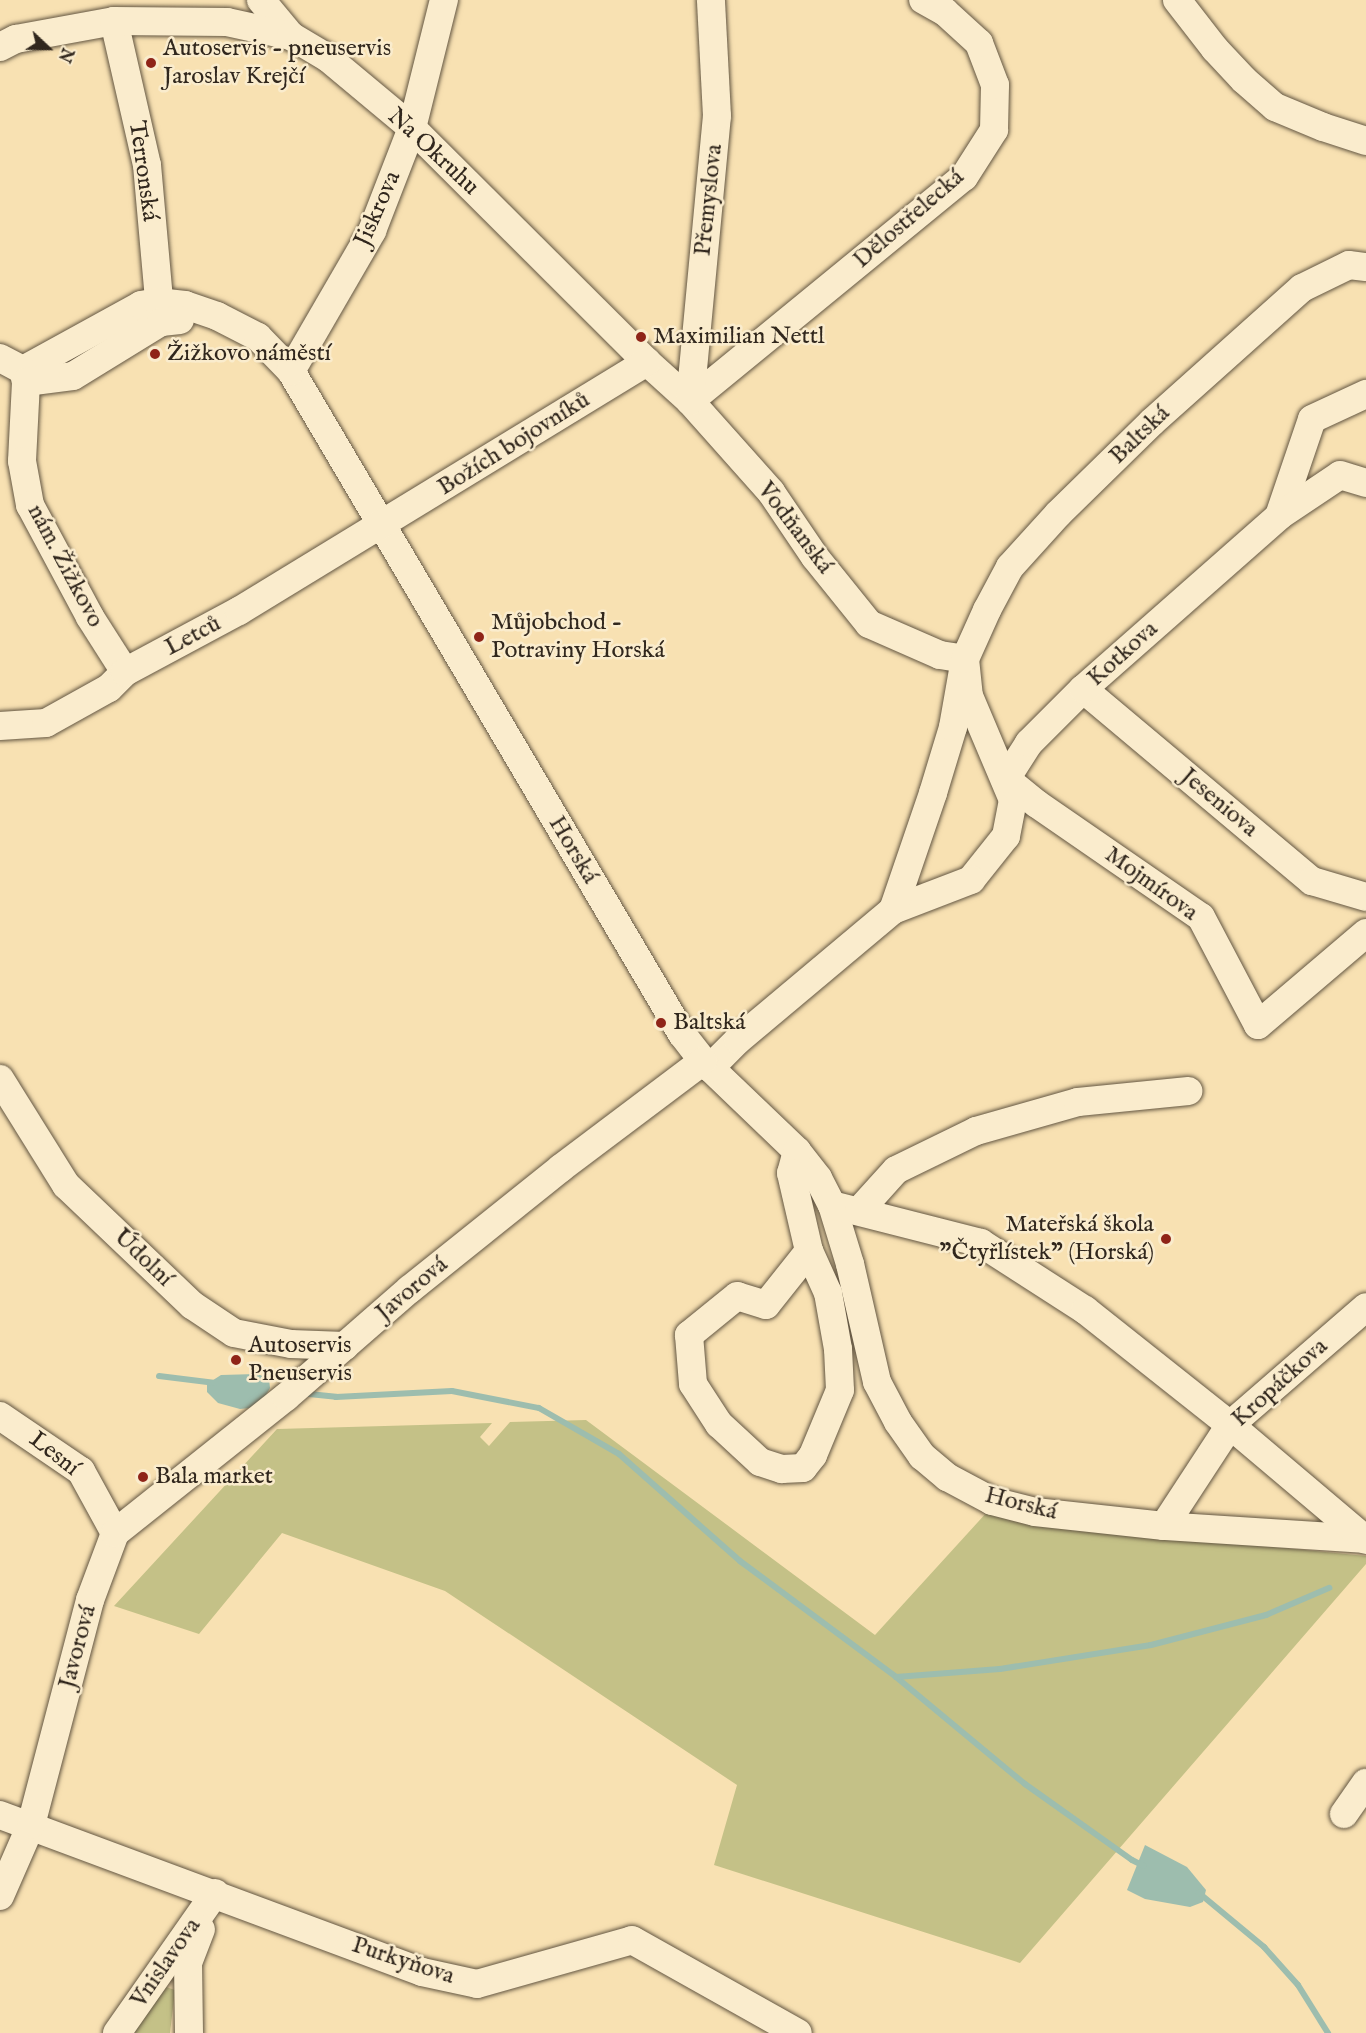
<!DOCTYPE html>
<html>
<head>
<meta charset="utf-8">
<style>
  body { margin:0 }
  #map { position:relative; width:1366px; height:2033px; overflow:hidden; background:#f8e1b2; font-family:"IM FELL English",serif }
  div>[style] { position:absolute }
  .green>* { inset:0; background:#c4c187 }
  .water>* { inset:0; background:#9dbdae }
  .stream>* { height:6px; margin:-3px; padding:0 3px; transform-origin:3px; border-radius:3px; background:#9dbdae }
  .roads { filter:drop-shadow(0 0 2px #635642) drop-shadow(0 0 2px #635642) }
  .minor>* { height:28px; margin:-14px; padding:0 14px; transform-origin:14px; border-radius:14px; background:#faeccd }
  .dots>* { width:16px; height:16px; translate:-50% -50%; box-sizing:border-box; border:3px solid #faeccd; border-radius:50% }
  span { translate:-50% -50%; white-space:nowrap; text-align:center; line-height:1.15; -webkit-text-stroke:5px #faeccd; paint-order:stroke }
  .poi-label { font-size:24px; color:#31271d }
  .left { translate:0 -50%; text-align:left }
  .right { translate:-100% -50%; text-align:right }
  .street-label { font-size:24px; color:#31271d }
  .north { position:absolute; left:18px; top:18px; width:60px; height:60px; -webkit-text-stroke:4px #faeccd; paint-order:stroke; rotate:112deg; font-size:16px; font-weight:700; line-height:24px; text-align:center; color:#31271d }
  .north::after { content:''; display:block; margin:auto; width:21px; height:27px; background:#31271d; clip-path:polygon(50% 0,100% 100%,50% 72%,0 100%) }
</style>
</head>
<body>
<div id="map">
  <div class="green">
    <i style="clip-path:polygon(586px 1420px,875px 1635px,988px 1511px,1106px 1530px,1366px 1556px,1366px 1564px,1020px 1963px,714px 1865px,737px 1785px,445px 1591px,282px 1533px,199px 1634px,114px 1606px,277px 1429px,492px 1423px,480px 1437px,489px 1446px,510px 1422px)"></i>
    <i style="clip-path:polygon(160px 1985px,175px 1990px,170px 2033px,127px 2033px)"></i>
  </div>
  <div class="water">
    <i style="clip-path:polygon(258px 1374px,269px 1379px,270px 1388px,262px 1402px,250px 1408px,240px 1409px,218px 1403px,207px 1392px,207px 1384px,221px 1375px)"></i>
    <i style="clip-path:polygon(1145px 1845px,1187px 1867px,1206px 1890px,1203px 1902px,1190px 1907px,1145px 1899px,1127px 1890px)"></i>
  </div>
  <div class="stream">
    <i style="left:159px;top:1376px;width:57px;rotate:7deg"></i>
    <i style="left:309px;top:1394px;width:27px;rotate:6deg"></i>
    <i style="left:336px;top:1397px;width:116px;rotate:-3deg"></i>
    <i style="left:452px;top:1391px;width:89px;rotate:11.1deg"></i>
    <i style="left:539px;top:1408px;width:92px;rotate:29.9deg"></i>
    <i style="left:619px;top:1454px;width:162px;rotate:41.5deg"></i>
    <i style="left:740px;top:1561px;width:194px;rotate:36.6deg"></i>
    <i style="left:896px;top:1677px;width:168px;rotate:39.7deg"></i>
    <i style="left:1025px;top:1784px;width:131px;rotate:35.4deg"></i>
    <i style="left:1132px;top:1860px;width:13px;rotate:27deg"></i>
    <i style="left:896px;top:1677px;width:104px;rotate:-4.4deg"></i>
    <i style="left:1000px;top:1669px;width:153px;rotate:-9deg"></i>
    <i style="left:1151px;top:1645px;width:119px;rotate:-14.6deg"></i>
    <i style="left:1266px;top:1615px;width:69px;rotate:-23.2deg"></i>
    <i style="left:1199px;top:1893px;width:85px;rotate:39.7deg"></i>
    <i style="left:1264px;top:1947px;width:51px;rotate:48.2deg"></i>
    <i style="left:1298px;top:1985px;width:57px;rotate:58deg"></i>
  </div>
  <div class="roads">
    <div class="minor">
      <i style="left:261px;top:0;width:47px;rotate:50.2deg"></i>
      <i style="left:1177px;top:0;width:62px;rotate:52.2deg"></i>
      <i style="left:1215px;top:49px;width:42px;rotate:46.9deg"></i>
      <i style="left:1244px;top:80px;width:41px;rotate:41.1deg"></i>
      <i style="left:1275px;top:107px;width:52px;rotate:22.6deg"></i>
      <i style="left:1323px;top:127px;width:45px;rotate:18deg"></i>
      <i style="left:114px;top:21px;width:148px;rotate:77.1deg"></i>
      <i style="left:147px;top:165px;width:158px;rotate:84.9deg"></i>
      <i style="left:0;top:47px;width:18px;rotate:-27deg"></i>
      <i style="left:16px;top:39px;width:100px;rotate:-10.4deg"></i>
      <i style="left:114px;top:21px;width:113px;rotate:0.5deg"></i>
      <i style="left:227px;top:22px;width:66px;rotate:12.3deg"></i>
      <i style="left:291px;top:36px;width:43px;rotate:30.7deg"></i>
      <i style="left:328px;top:58px;width:109px;rotate:39.8deg"></i>
      <i style="left:412px;top:128px;width:332px;rotate:44.9deg"></i>
      <i style="left:647px;top:362px;width:58px;rotate:42.2deg"></i>
      <i style="left:690px;top:401px;width:122px;rotate:48.3deg"></i>
      <i style="left:771px;top:492px;width:78px;rotate:55.9deg"></i>
      <i style="left:815px;top:557px;width:86px;rotate:51.1deg"></i>
      <i style="left:869px;top:624px;width:77px;rotate:23.6deg"></i>
      <i style="left:940px;top:655px;width:25px;rotate:9deg"></i>
      <i style="left:965px;top:659px;width:37px;rotate:84deg"></i>
      <i style="left:969px;top:696px;width:113px;rotate:67.1deg"></i>
      <i style="left:1013px;top:800px;width:37px;rotate:101deg"></i>
      <i style="left:1006px;top:836px;width:56px;rotate:128.5deg"></i>
      <i style="left:971px;top:880px;width:84px;rotate:159deg"></i>
      <i style="left:0;top:358px;width:26px;rotate:28deg"></i>
      <i style="left:23px;top:370px;width:135px;rotate:-28.8deg"></i>
      <i style="left:141px;top:305px;width:17px;rotate:-10deg"></i>
      <i style="left:158px;top:302px;width:27px;rotate:6deg"></i>
      <i style="left:185px;top:305px;width:34px;rotate:19deg"></i>
      <i style="left:217px;top:316px;width:46px;rotate:27.1deg"></i>
      <i style="left:258px;top:337px;width:47px;rotate:45.9deg"></i>
      <i style="left:291px;top:371px;width:770px;rotate:59.47deg"></i>
      <i style="left:682px;top:1034px;width:34px;rotate:52deg"></i>
      <i style="left:703px;top:1061px;width:130px;rotate:43.8deg"></i>
      <i style="left:797px;top:1151px;width:34px;rotate:52deg"></i>
      <i style="left:818px;top:1178px;width:30px;rotate:63deg"></i>
      <i style="left:832px;top:1205px;width:62px;rotate:73deg"></i>
      <i style="left:850px;top:1264px;width:121px;rotate:77.1deg"></i>
      <i style="left:877px;top:1382px;width:45px;rotate:62.3deg"></i>
      <i style="left:898px;top:1422px;width:42px;rotate:54.8deg"></i>
      <i style="left:922px;top:1456px;width:33px;rotate:40deg"></i>
      <i style="left:947px;top:1477px;width:51px;rotate:28.1deg"></i>
      <i style="left:992px;top:1501px;width:44px;rotate:14.3deg"></i>
      <i style="left:1035px;top:1512px;width:130px;rotate:6.2deg"></i>
      <i style="left:1164px;top:1526px;width:201px;rotate:3.7deg"></i>
      <i style="left:23px;top:370px;width:12px;rotate:76deg"></i>
      <i style="left:26px;top:382px;width:79px;rotate:92.9deg"></i>
      <i style="left:22px;top:461px;width:45px;rotate:79.7deg"></i>
      <i style="left:30px;top:505px;width:127px;rotate:61.8deg"></i>
      <i style="left:90px;top:617px;width:65px;rotate:57.5deg"></i>
      <i style="left:291px;top:371px;width:162px;rotate:-59.9deg"></i>
      <i style="left:372px;top:231px;width:110px;rotate:-68.8deg"></i>
      <i style="left:412px;top:128px;width:132px;rotate:-76deg"></i>
      <i style="left:26px;top:382px;width:47px;rotate:-7.3deg"></i>
      <i style="left:73px;top:376px;width:103px;rotate:-31.5deg"></i>
      <i style="left:161px;top:322px;width:19px;rotate:-6deg"></i>
      <i style="left:690px;top:401px;width:354px;rotate:-39.3deg"></i>
      <i style="left:964px;top:177px;width:56px;rotate:-57.4deg"></i>
      <i style="left:994px;top:130px;width:45px;rotate:-88.7deg"></i>
      <i style="left:995px;top:85px;width:45px;rotate:-110.9deg"></i>
      <i style="left:979px;top:43px;width:46px;rotate:-137.6deg"></i>
      <i style="left:945px;top:12px;width:25px;rotate:-151deg"></i>
      <i style="left:690px;top:401px;width:286px;rotate:-84.6deg"></i>
      <i style="left:717px;top:116px;width:116px;rotate:-93deg"></i>
      <i style="left:1279px;top:516px;width:102px;rotate:-71.2deg"></i>
      <i style="left:1312px;top:419px;width:60px;rotate:-24.8deg"></i>
      <i style="left:1083px;top:689px;width:299px;rotate:40deg"></i>
      <i style="left:1312px;top:881px;width:56px;rotate:16.5deg"></i>
      <i style="left:0;top:726px;width:46px;rotate:-3.7deg"></i>
      <i style="left:46px;top:723px;width:72px;rotate:-29.1deg"></i>
      <i style="left:109px;top:688px;width:23px;rotate:-45deg"></i>
      <i style="left:125px;top:672px;width:129px;rotate:-28.2deg"></i>
      <i style="left:239px;top:611px;width:478px;rotate:-31.4deg"></i>
      <i style="left:1006px;top:779px;width:40px;rotate:39deg"></i>
      <i style="left:1037px;top:804px;width:199px;rotate:34.6deg"></i>
      <i style="left:1201px;top:917px;width:122px;rotate:62.2deg"></i>
      <i style="left:1258px;top:1025px;width:142px;rotate:-40.4deg"></i>
      <i style="left:1006px;top:779px;width:43px;rotate:-57.4deg"></i>
      <i style="left:1029px;top:743px;width:76px;rotate:-45deg"></i>
      <i style="left:1083px;top:689px;width:261px;rotate:-41.4deg"></i>
      <i style="left:1279px;top:516px;width:73px;rotate:-33.9deg"></i>
      <i style="left:1340px;top:475px;width:27px;rotate:17deg"></i>
      <i style="left:710px;top:1068px;width:40px;rotate:-45deg"></i>
      <i style="left:738px;top:1040px;width:202px;rotate:-40deg"></i>
      <i style="left:893px;top:910px;width:124px;rotate:-71.1deg"></i>
      <i style="left:933px;top:793px;width:69px;rotate:-73.1deg"></i>
      <i style="left:953px;top:727px;width:69px;rotate:-80deg"></i>
      <i style="left:965px;top:659px;width:54px;rotate:-65.8deg"></i>
      <i style="left:987px;top:610px;width:49px;rotate:-61.9deg"></i>
      <i style="left:1010px;top:567px;width:72px;rotate:-47.8deg"></i>
      <i style="left:1058px;top:514px;width:132px;rotate:-44.4deg"></i>
      <i style="left:1152px;top:422px;width:201px;rotate:-41.8deg"></i>
      <i style="left:1302px;top:288px;width:52px;rotate:-26.1deg"></i>
      <i style="left:1349px;top:265px;width:17px;rotate:7deg"></i>
      <i style="left:0;top:1079px;width:125px;rotate:58.1deg"></i>
      <i style="left:66px;top:1185px;width:174px;rotate:43.6deg"></i>
      <i style="left:192px;top:1305px;width:50px;rotate:33.7deg"></i>
      <i style="left:234px;top:1333px;width:58px;rotate:10.9deg"></i>
      <i style="left:291px;top:1344px;width:54px;rotate:2.1deg"></i>
      <i style="left:797px;top:1151px;width:23px;rotate:105deg"></i>
      <i style="left:791px;top:1173px;width:80px;rotate:77deg"></i>
      <i style="left:809px;top:1251px;width:69px;rotate:128.5deg"></i>
      <i style="left:766px;top:1305px;width:30px;rotate:-163deg"></i>
      <i style="left:737px;top:1296px;width:62px;rotate:140.9deg"></i>
      <i style="left:689px;top:1335px;width:49px;rotate:85.3deg"></i>
      <i style="left:693px;top:1384px;width:48px;rotate:57deg"></i>
      <i style="left:719px;top:1424px;width:56px;rotate:42.8deg"></i>
      <i style="left:760px;top:1462px;width:23px;rotate:18deg"></i>
      <i style="left:782px;top:1469px;width:21px;rotate:-3deg"></i>
      <i style="left:803px;top:1468px;width:16px;rotate:-52deg"></i>
      <i style="left:813px;top:1455px;width:70px;rotate:-67.4deg"></i>
      <i style="left:840px;top:1390px;width:41px;rotate:-92.8deg"></i>
      <i style="left:838px;top:1349px;width:57px;rotate:-100.1deg"></i>
      <i style="left:828px;top:1293px;width:46px;rotate:-114.3deg"></i>
      <i style="left:832px;top:1205px;width:154px;rotate:14.3deg"></i>
      <i style="left:981px;top:1243px;width:124px;rotate:32.8deg"></i>
      <i style="left:1085px;top:1310px;width:185px;rotate:38.4deg"></i>
      <i style="left:1230px;top:1425px;width:178px;rotate:40.2deg"></i>
      <i style="left:859px;top:1211px;width:55px;rotate:-47.9deg"></i>
      <i style="left:896px;top:1170px;width:89px;rotate:-26deg"></i>
      <i style="left:976px;top:1131px;width:106px;rotate:-15.9deg"></i>
      <i style="left:1078px;top:1102px;width:111px;rotate:-5.7deg"></i>
      <i style="left:0;top:1416px;width:98px;rotate:34.2deg"></i>
      <i style="left:81px;top:1471px;width:71px;rotate:61.3deg"></i>
      <i style="left:1164px;top:1526px;width:121px;rotate:-56.8deg"></i>
      <i style="left:1230px;top:1425px;width:180px;rotate:-40.9deg"></i>
      <i style="left:1344px;top:1814px;width:38px;rotate:-55deg"></i>
      <i style="left:0;top:1815px;width:450px;rotate:20.4deg"></i>
      <i style="left:422px;top:1972px;width:56px;rotate:12.3deg"></i>
      <i style="left:477px;top:1984px;width:161px;rotate:-15.8deg"></i>
      <i style="left:632px;top:1940px;width:190px;rotate:29.3deg"></i>
      <i style="left:0;top:1896px;width:77px;rotate:-66.4deg"></i>
      <i style="left:31px;top:1825px;width:233px;rotate:-75.3deg"></i>
      <i style="left:90px;top:1600px;width:72px;rotate:-69.5deg"></i>
      <i style="left:115px;top:1533px;width:218px;rotate:-38.5deg"></i>
      <i style="left:286px;top:1397px;width:164px;rotate:-41.1deg"></i>
      <i style="left:410px;top:1289px;width:193px;rotate:-38.7deg"></i>
      <i style="left:561px;top:1168px;width:178px;rotate:-37deg"></i>
      <i style="left:117px;top:2033px;width:171px;rotate:-55deg"></i>
      <i style="left:189px;top:2033px;width:70px;rotate:-90.8deg"></i>
      <i style="left:188px;top:1963px;width:36px;rotate:-69deg"></i>
    </div>
  </div>
  <div class="dots">
    <i style="left:151px;top:63px;background:#8f2418"></i>
    <i style="left:641px;top:337px;background:#8f2418"></i>
    <i style="left:155px;top:354px;background:#8f2418"></i>
    <i style="left:479px;top:637px;background:#8f2418"></i>
    <i style="left:661px;top:1023px;background:#8f2418"></i>
    <i style="left:1166px;top:1239px;background:#8f2418"></i>
    <i style="left:236px;top:1360px;background:#8f2418"></i>
    <i style="left:143px;top:1477px;background:#8f2418"></i>
  </div>
  <div class="poi-label">
    <span class="left" style="left:163px;top:63px">Autoservis - pneuservis<br>Jaroslav Krejčí</span>
    <span class="left" style="left:653px;top:337px">Maximilian Nettl</span>
    <span class="left" style="left:167px;top:354px">Žižkovo náměstí</span>
    <span class="left" style="left:491px;top:637px">Můjobchod -<br>Potraviny Horská</span>
    <span class="left" style="left:673px;top:1023px">Baltská</span>
    <span class="right" style="left:1154px;top:1239px">Mateřská škola<br>"Čtyřlístek" (Horská)</span>
    <span class="left" style="left:248px;top:1360px">Autoservis<br>Pneuservis</span>
    <span class="left" style="left:155px;top:1477px">Bala market</span>
  </div>
  <div class="street-label">
    <span style="left:433px;top:152px;rotate:43deg">Na Okruhu</span>
    <span style="left:143px;top:171px;rotate:82deg">Terronská</span>
    <span style="left:709px;top:200px;rotate:-84deg">Přemyslova</span>
    <span style="left:378px;top:209px;rotate:-66deg">Jiskrova</span>
    <span style="left:909px;top:219px;rotate:-41deg">Dělostřelecká</span>
    <span style="left:1140px;top:435px;rotate:-44deg">Baltská</span>
    <span style="left:514px;top:444px;rotate:-32deg">Božích bojovníků</span>
    <span style="left:795px;top:528px;rotate:53deg">Vodňanská</span>
    <span style="left:65px;top:566px;rotate:62deg">nám. Žižkovo</span>
    <span style="left:193px;top:636px;rotate:-28deg">Letců</span>
    <span style="left:1123px;top:654px;rotate:-42deg">Kotkova</span>
    <span style="left:1219px;top:803px;rotate:40deg">Jeseniova</span>
    <span style="left:573px;top:850px;rotate:59deg">Horská</span>
    <span style="left:1151px;top:884px;rotate:36deg">Mojmírova</span>
    <span style="left:143px;top:1258px;rotate:44deg">Údolní</span>
    <span style="left:412px;top:1289px;rotate:-40deg">Javorová</span>
    <span style="left:1280px;top:1383px;rotate:-42deg">Kropáčkova</span>
    <span style="left:54px;top:1454px;rotate:38deg">Lesní</span>
    <span style="left:1021px;top:1504px;rotate:14deg">Horská</span>
    <span style="left:78px;top:1647px;rotate:-75deg">Javorová</span>
    <span style="left:403px;top:1961px;rotate:18deg">Purkyňova</span>
    <span style="left:166px;top:1963px;rotate:-55deg">Vnislavova</span>
  </div>
  <div class="north">N</div>
</div>
</body>
</html>
